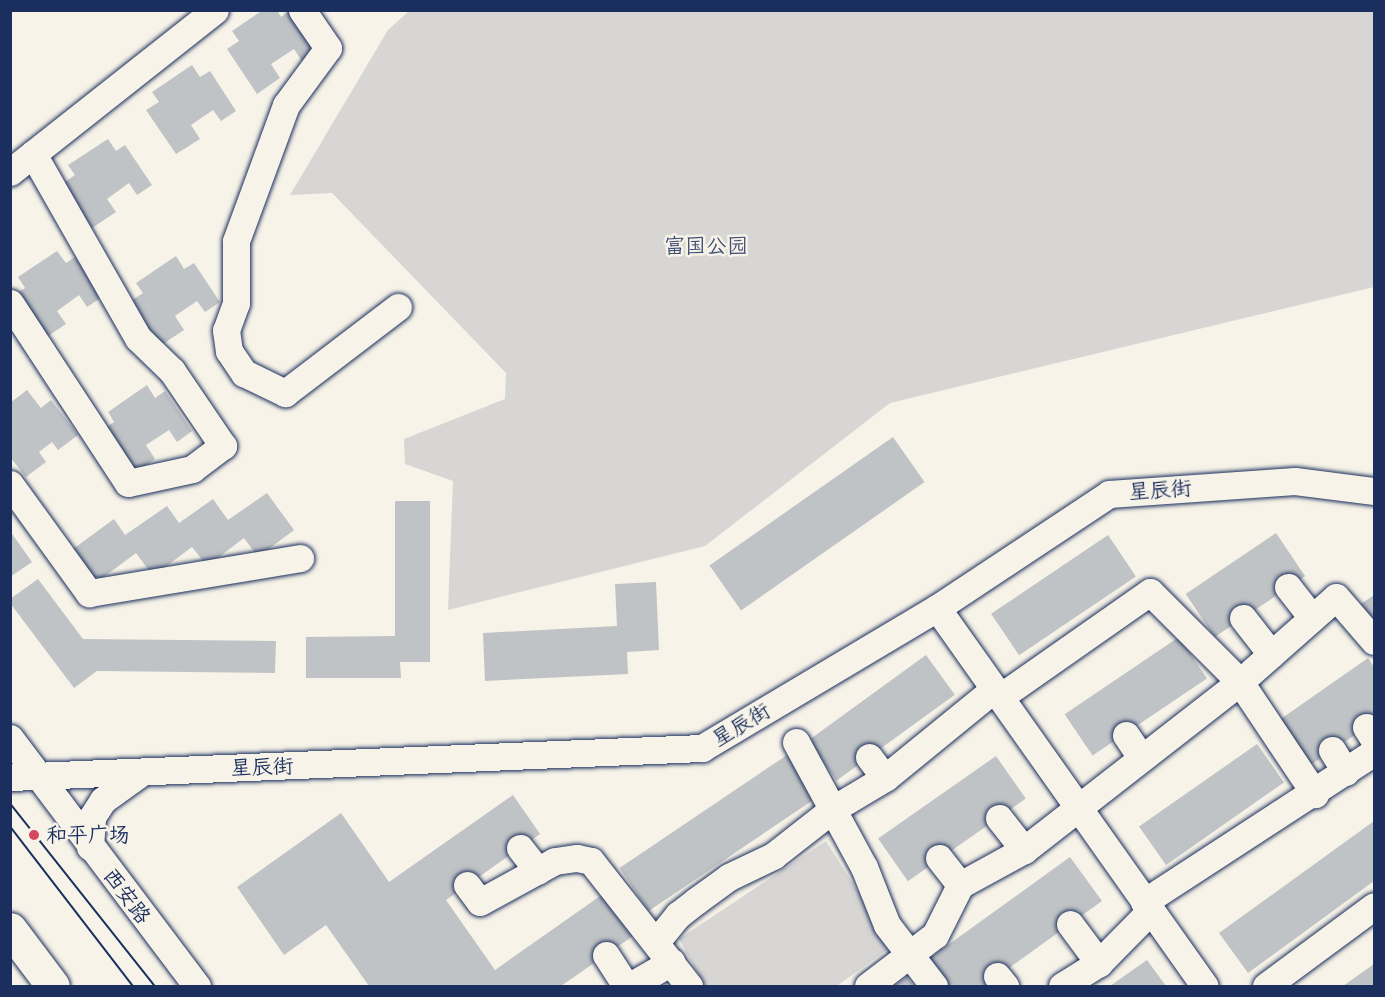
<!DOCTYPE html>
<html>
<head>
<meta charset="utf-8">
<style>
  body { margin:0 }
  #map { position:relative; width:1385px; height:997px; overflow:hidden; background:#f7f3e8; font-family:"Shantell Sans","LXGW WenKai TC",sans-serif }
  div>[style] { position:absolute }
  .green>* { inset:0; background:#d7d6d4 }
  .building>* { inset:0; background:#c0c3c5; transform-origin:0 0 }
  .roads { filter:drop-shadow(0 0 2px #1b2f5e) drop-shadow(0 0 2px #1b2f5e) }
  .minor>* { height:27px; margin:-13.5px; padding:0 13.5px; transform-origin:13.5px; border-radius:13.5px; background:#f7f3e8 }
  .highway>* { height:33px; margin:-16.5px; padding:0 16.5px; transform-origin:16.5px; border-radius:16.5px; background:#f7f3e8 }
  .tram>* { height:1.5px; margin:-0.75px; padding:0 0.75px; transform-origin:0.75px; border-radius:0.75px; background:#1b2f5e }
  .dots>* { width:16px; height:16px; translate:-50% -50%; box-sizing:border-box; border:3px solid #f7f3e8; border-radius:50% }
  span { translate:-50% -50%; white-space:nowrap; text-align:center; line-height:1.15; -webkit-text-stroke:5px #f7f3e8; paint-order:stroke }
  .park-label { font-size:21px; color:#415076 }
  .street-label { font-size:21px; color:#1b2f5e }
  .poi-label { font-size:21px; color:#1b2f5e }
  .left { translate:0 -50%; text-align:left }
  .frame { position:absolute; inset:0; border:12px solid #1b2f5e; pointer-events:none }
</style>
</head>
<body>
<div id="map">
  <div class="green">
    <i style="clip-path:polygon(409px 11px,1374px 11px,1374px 287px,890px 403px,705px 546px,448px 610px,453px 481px,405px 464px,404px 439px,505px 399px,506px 373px,332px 193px,290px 195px,388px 30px)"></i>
    <i style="clip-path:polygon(826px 841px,892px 946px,837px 986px,705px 986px,679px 939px)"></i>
  </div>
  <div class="building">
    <i style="clip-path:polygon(263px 10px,277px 10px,281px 17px,290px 10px,317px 50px,302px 61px,294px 49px,271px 64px,280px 78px,257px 94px,227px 49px,239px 41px,232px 31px)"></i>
    <i style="clip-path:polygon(192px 65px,200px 77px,210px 71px,236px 111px,221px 121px,213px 110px,191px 125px,200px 139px,176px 154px,146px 110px,159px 102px,152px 92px)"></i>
    <i style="clip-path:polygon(108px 139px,116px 151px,125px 145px,152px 185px,137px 195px,129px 183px,107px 199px,116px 212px,92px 228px,62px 184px,75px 175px,68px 165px)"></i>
    <i style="clip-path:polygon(57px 251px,66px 263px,75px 257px,102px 297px,87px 307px,79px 295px,57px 311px,66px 324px,42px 340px,12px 296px,25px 288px,18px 277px)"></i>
    <i style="clip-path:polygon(176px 256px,184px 269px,194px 263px,220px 302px,205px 312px,197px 301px,175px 316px,184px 330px,160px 346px,131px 301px,143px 293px,136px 283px)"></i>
    <i style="clip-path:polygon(147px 385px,155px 398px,165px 391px,192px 431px,177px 442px,169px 430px,146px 445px,155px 459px,132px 475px,102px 430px,114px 422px,108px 412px)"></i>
    <i style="clip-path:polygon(27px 390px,41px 408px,51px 400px,78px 435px,58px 450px,52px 442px,39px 452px,46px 462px,26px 477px,10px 457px,10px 403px)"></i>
    <i style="left:893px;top:437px;width:55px;height:224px;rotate:55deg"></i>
    <i style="clip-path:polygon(267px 493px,294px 530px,258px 557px,244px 538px,207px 566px,192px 547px,153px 576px,136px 553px,97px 582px,73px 549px,114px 519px,125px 535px,167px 506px,179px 523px,213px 499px,228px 520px)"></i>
    <i style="clip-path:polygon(395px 501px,430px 501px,430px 662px,400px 662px,401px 678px,306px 678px,306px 637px,395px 636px)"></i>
    <i style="clip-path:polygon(10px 531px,32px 562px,10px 577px)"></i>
    <i style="left:1276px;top:533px;width:52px;height:109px;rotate:56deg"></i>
    <i style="left:1108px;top:535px;width:50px;height:141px;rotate:56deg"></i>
    <i style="clip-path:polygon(38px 579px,83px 639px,276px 641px,275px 673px,97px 671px,74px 688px,10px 603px,10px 599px)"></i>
    <i style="clip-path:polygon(656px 582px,659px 650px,627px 652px,628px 674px,485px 681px,483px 633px,617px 626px,615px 584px)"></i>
    <i style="clip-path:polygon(1374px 595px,1374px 623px,1361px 604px)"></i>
    <i style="left:1179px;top:637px;width:50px;height:138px;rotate:56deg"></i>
    <i style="left:926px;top:655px;width:49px;height:146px;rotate:54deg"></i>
    <i style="clip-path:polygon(1368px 658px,1374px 667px,1374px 722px,1306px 768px,1275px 723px)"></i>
    <i style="left:1257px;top:744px;width:47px;height:144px;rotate:55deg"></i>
    <i style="left:787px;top:755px;width:52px;height:202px;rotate:56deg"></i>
    <i style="left:996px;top:756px;width:52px;height:144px;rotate:55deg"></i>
    <i style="clip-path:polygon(513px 795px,540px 834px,446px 900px,495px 970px,603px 894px,633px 936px,561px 986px,369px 986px,326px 925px,284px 955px,237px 887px,341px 813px,389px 882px)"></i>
    <i style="clip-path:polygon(1374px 821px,1374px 881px,1248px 973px,1219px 933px)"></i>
    <i style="clip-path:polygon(1070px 857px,1102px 901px,984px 986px,946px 986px,927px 960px)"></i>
    <i style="clip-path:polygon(1147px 960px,1166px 986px,1110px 986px)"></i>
    <i style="clip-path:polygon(1374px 964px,1374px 986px,1343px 986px)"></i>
    <i style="clip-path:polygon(907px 977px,914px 986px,894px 986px)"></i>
  </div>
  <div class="roads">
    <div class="minor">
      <i style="left:302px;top:10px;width:46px;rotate:55.6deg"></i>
      <i style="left:328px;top:48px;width:71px;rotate:126.4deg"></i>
      <i style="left:286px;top:105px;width:145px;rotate:110.2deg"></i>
      <i style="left:236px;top:241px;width:62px;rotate:90deg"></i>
      <i style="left:236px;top:303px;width:29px;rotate:110deg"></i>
      <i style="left:226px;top:330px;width:21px;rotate:82deg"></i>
      <i style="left:229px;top:351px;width:27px;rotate:56deg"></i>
      <i style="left:244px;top:373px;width:46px;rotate:26deg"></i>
      <i style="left:285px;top:393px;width:142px;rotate:-37.3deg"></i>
      <i style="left:10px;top:172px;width:261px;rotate:-38.3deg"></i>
      <i style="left:10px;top:303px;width:215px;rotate:56.8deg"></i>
      <i style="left:128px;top:483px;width:66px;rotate:-12.3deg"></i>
      <i style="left:192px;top:469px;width:39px;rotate:-37deg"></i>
      <i style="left:223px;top:446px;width:91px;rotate:-124.2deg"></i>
      <i style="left:172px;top:371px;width:47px;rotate:-135.9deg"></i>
      <i style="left:138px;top:338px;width:212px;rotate:-119.7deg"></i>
      <i style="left:10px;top:484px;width:135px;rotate:54.1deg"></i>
      <i style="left:89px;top:593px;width:214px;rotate:-9.4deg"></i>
      <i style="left:1288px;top:587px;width:39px;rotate:52deg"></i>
      <i style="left:937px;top:608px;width:463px;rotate:54.7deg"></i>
      <i style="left:1243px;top:618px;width:46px;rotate:52.1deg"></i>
      <i style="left:1000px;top:697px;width:183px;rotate:-35deg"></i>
      <i style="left:1150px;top:592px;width:127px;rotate:45deg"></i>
      <i style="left:1240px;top:682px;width:135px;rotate:56.2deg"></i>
      <i style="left:1366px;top:727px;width:15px;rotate:58deg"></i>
      <i style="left:1126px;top:735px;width:27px;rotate:56deg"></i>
      <i style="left:10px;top:738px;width:311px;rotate:53deg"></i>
      <i style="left:796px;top:742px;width:142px;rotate:61.5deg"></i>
      <i style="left:864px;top:867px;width:62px;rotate:68.4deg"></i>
      <i style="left:887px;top:925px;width:77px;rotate:52.4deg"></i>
      <i style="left:1332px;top:750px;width:26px;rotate:58deg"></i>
      <i style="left:869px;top:757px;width:26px;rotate:53deg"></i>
      <i style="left:10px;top:777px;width:693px;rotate:-2.4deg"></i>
      <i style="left:702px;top:748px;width:274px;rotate:-30.8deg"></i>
      <i style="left:937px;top:608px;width:206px;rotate:-33.5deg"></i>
      <i style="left:1109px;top:494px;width:186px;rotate:-4deg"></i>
      <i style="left:1295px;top:481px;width:80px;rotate:7.2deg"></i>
      <i style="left:999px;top:818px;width:41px;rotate:52deg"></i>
      <i style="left:90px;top:847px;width:30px;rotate:-86deg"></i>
      <i style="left:92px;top:817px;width:20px;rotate:-57deg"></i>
      <i style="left:103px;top:800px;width:48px;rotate:-35.7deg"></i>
      <i style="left:520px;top:848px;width:29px;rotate:52deg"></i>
      <i style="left:939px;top:858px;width:34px;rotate:52deg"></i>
      <i style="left:467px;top:885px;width:21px;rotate:53deg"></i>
      <i style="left:480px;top:902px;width:85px;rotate:-28.7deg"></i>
      <i style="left:555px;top:861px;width:22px;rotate:-8deg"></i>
      <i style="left:577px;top:858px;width:14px;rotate:12deg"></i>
      <i style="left:591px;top:861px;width:159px;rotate:51.9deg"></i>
      <i style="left:1144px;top:902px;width:275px;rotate:-33.1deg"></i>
      <i style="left:1070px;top:924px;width:49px;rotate:53.4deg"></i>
      <i style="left:656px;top:942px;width:35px;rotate:-51deg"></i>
      <i style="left:678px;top:915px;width:23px;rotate:-38deg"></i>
      <i style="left:696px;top:901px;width:41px;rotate:-36deg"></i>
      <i style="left:729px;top:877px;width:49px;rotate:-25.5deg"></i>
      <i style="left:773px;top:856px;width:76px;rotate:-38.1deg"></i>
      <i style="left:833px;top:809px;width:61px;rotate:-30.8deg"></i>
      <i style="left:885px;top:778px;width:141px;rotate:-39.2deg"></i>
      <i style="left:606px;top:955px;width:37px;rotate:57deg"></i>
      <i style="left:997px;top:976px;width:13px;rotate:51deg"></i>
      <i style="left:630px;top:986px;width:48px;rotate:-30.3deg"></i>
      <i style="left:868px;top:986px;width:84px;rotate:-37.3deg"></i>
      <i style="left:935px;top:935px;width:56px;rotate:-63.4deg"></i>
      <i style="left:960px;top:885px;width:73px;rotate:-28.7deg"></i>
      <i style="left:1024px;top:850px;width:274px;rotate:-37.9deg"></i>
      <i style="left:1240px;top:682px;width:128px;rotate:-41.5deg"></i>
      <i style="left:1336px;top:597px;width:58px;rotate:49.2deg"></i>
      <i style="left:1062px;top:986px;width:44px;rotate:-31.9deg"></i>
      <i style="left:1099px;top:963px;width:74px;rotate:-45.5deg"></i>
      <i style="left:1266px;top:986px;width:134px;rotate:-36.5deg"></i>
    </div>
    <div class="highway">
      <i style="left:10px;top:929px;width:71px;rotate:53deg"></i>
    </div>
  </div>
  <div class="tram">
    <i style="left:10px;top:803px;width:233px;rotate:51.6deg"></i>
    <i style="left:10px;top:826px;width:202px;rotate:52.4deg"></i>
  </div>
  <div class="dots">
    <i style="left:34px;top:835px;background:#d1495b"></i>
  </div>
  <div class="park-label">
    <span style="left:706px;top:246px">富国公园</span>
  </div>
  <div class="street-label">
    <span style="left:1160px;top:490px;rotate:-4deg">星辰街</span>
    <span style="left:741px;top:725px;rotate:-31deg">星辰街</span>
    <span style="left:262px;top:767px;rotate:-2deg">星辰街</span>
    <span style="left:127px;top:896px;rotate:53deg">西安路</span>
  </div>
  <div class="poi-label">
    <span class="left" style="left:46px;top:835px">和平广场</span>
  </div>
  <div class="frame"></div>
</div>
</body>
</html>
